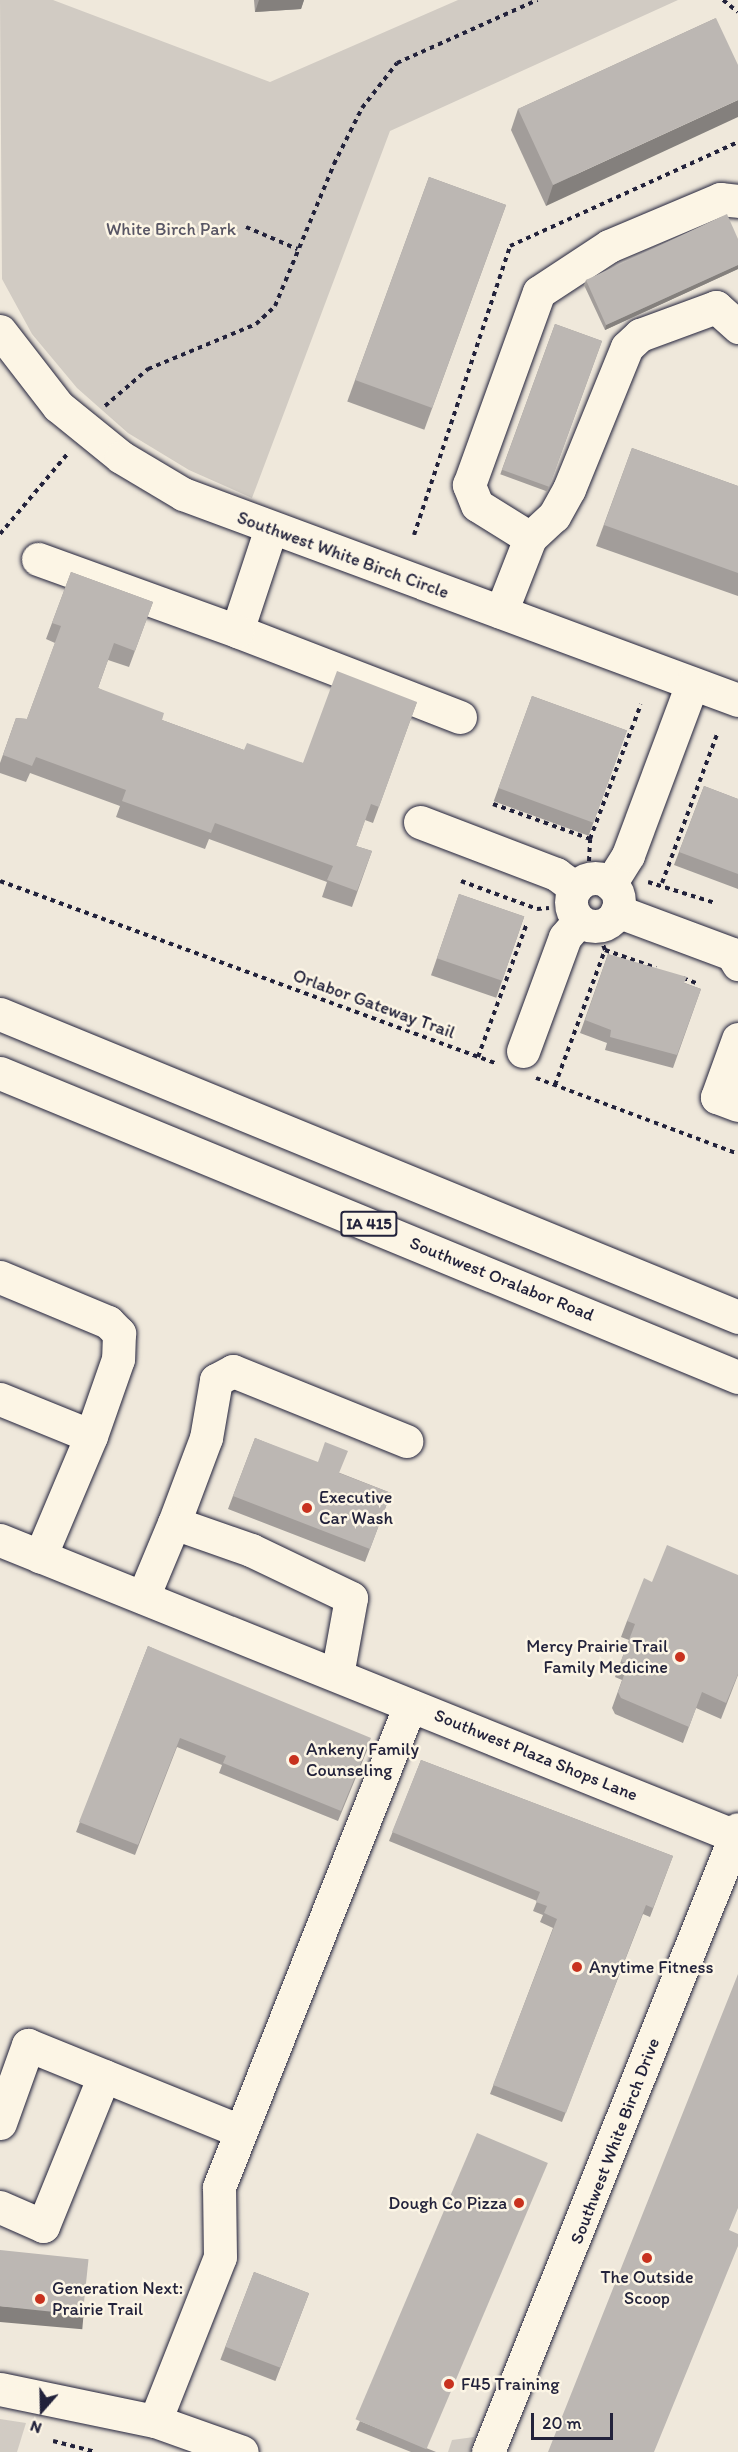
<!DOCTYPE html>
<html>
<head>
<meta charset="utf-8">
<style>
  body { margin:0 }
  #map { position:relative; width:738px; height:2452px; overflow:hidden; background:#efe8db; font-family:Itim,sans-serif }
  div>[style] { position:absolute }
  .green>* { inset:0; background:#d1cbc3 }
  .path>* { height:4px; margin-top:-2px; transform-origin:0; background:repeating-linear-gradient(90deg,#22223b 0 4.5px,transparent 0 9px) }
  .roads { filter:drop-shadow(0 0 2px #22223b) drop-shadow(0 0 2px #22223b) }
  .minor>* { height:33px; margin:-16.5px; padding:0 16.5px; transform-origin:16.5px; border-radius:16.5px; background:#fcf5e5 }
  .minor>.ring { margin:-16.5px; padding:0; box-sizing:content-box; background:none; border:33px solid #fcf5e5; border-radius:50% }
  .major>* { height:33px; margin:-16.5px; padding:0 16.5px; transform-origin:16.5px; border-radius:16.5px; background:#fcf5e5 }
  .wall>* { inset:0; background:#a29d9a; transform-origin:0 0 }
  .shaded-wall>* { inset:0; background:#84807d; transform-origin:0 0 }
  .building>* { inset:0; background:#bcb7b3; transform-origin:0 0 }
  .dots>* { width:16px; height:16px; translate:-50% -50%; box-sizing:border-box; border:3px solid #fcf5e5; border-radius:50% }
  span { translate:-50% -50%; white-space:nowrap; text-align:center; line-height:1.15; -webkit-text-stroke:5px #fcf5e5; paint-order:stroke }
  .shield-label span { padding:2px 4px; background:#fcf5e5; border:2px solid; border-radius:4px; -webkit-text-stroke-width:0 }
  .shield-label { font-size:16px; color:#22223b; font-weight:700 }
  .park-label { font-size:18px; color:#575564 }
  .street-label { font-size:18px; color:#22223b }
  .poi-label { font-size:18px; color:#22223b }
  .left { translate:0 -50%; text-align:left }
  .right { translate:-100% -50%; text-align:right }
  .north { position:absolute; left:12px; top:2380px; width:60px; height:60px; -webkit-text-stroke:4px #fcf5e5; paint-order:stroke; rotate:200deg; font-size:16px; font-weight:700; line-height:24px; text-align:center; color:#22223b }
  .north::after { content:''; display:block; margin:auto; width:21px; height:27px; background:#22223b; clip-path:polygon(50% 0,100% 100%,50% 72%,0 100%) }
  .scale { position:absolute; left:531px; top:2413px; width:82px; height:27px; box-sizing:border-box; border:3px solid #22223b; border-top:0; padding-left:8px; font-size:18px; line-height:21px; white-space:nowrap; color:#22223b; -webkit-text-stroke:4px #fcf5e5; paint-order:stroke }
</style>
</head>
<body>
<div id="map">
  <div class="green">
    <i style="clip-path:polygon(0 0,53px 0,270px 82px,458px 0,678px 0,390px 131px,252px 498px,189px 470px,128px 433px,77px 388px,32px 334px,2px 279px)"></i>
    <i style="clip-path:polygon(0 2419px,26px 2423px,17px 2452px,0 2452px)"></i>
    <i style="clip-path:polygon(474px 2437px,470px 2452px,448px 2452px,452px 2440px)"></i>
  </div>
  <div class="path">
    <i style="left:723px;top:0;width:19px;rotate:39deg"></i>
    <i style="left:246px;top:227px;width:56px;rotate:23.3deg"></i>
    <i style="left:105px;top:406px;width:57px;rotate:-40.7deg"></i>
    <i style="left:148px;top:369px;width:117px;rotate:-22.6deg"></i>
    <i style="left:256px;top:324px;width:26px;rotate:-43deg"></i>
    <i style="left:275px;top:306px;width:154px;rotate:-67.4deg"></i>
    <i style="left:334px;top:164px;width:63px;rotate:-63.4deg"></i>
    <i style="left:362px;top:108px;width:57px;rotate:-52.1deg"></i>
    <i style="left:397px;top:63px;width:154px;rotate:-24.2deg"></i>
    <i style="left:0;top:534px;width:107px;rotate:-49.9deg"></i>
    <i style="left:414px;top:535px;width:305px;rotate:-71.6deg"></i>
    <i style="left:510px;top:246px;width:251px;rotate:-24.5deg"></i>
    <i style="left:493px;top:804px;width:103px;rotate:19.8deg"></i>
    <i style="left:589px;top:861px;width:22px;rotate:-87deg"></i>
    <i style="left:590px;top:839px;width:144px;rotate:-69.3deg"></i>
    <i style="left:0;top:881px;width:527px;rotate:20.19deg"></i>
    <i style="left:461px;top:881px;width:81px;rotate:20.2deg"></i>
    <i style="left:537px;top:909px;width:12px;rotate:-5deg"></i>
    <i style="left:648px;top:882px;width:70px;rotate:17.4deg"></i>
    <i style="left:662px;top:883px;width:161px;rotate:-69.7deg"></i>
    <i style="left:605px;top:950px;width:54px;rotate:19.4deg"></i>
    <i style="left:683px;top:978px;width:17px;rotate:21deg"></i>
    <i style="left:478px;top:1057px;width:143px;rotate:-69.9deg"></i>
    <i style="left:536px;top:1078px;width:216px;rotate:20.6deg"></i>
    <i style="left:555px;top:1085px;width:144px;rotate:-69.7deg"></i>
    <i style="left:605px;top:950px;width:12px;rotate:-110deg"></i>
    <i style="left:53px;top:2441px;width:44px;rotate:14.3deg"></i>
  </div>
  <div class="roads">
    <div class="minor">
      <i style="left:0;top:331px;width:95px;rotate:52.3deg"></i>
      <i style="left:58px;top:406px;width:81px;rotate:39deg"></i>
      <i style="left:121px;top:457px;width:72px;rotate:30.8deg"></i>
      <i style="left:183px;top:494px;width:592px;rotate:20.36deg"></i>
      <i style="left:271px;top:528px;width:108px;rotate:108.3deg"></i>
      <i style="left:237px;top:631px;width:239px;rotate:21.1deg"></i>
      <i style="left:530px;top:538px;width:33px;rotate:-43deg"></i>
      <i style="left:554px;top:516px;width:31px;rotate:-61deg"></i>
      <i style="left:569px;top:489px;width:153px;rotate:-67.8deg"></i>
      <i style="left:627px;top:347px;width:18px;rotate:-43deg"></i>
      <i style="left:640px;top:335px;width:81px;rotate:-20.2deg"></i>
      <i style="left:716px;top:307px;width:30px;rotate:42deg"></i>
      <i style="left:38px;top:559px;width:212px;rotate:19.9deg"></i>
      <i style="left:501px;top:612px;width:79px;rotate:-68.6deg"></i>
      <i style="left:530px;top:538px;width:62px;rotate:-148.1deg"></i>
      <i style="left:477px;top:505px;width:22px;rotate:-112deg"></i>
      <i style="left:469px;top:485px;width:205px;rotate:-70.1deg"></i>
      <i style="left:539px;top:292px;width:84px;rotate:-33.3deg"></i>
      <i style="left:609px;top:246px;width:121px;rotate:-22.9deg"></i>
      <i style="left:720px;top:199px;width:18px;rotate:6deg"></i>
      <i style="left:420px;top:822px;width:146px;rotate:20.9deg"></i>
      <i style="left:556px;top:874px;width:24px;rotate:36deg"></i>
      <i class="ring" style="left:571px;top:878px;width:15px;height:15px"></i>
      <i style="left:610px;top:884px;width:34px;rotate:-58deg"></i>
      <i style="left:628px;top:855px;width:183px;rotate:-69.5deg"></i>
      <i style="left:617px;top:911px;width:123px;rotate:20.5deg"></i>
      <i style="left:732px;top:954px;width:12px;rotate:59deg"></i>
      <i style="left:738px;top:1039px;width:62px;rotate:109.9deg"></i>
      <i style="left:717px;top:1097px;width:22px;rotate:21deg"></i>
      <i style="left:523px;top:1051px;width:121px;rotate:-69.8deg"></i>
      <i style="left:565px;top:937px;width:21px;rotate:-49deg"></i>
      <i style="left:0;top:1277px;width:117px;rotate:22.6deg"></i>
      <i style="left:108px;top:1322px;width:16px;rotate:45deg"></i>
      <i style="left:119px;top:1333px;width:26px;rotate:92deg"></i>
      <i style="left:118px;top:1359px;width:82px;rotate:109.3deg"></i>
      <i style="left:0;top:1399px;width:98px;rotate:22.1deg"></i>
      <i style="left:91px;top:1436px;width:131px;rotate:112.9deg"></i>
      <i style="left:174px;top:1523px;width:91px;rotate:-69.4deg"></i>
      <i style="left:206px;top:1438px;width:59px;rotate:-80.2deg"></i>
      <i style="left:216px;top:1380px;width:19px;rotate:-28deg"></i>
      <i style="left:233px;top:1371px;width:187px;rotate:22deg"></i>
      <i style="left:0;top:1540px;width:792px;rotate:21.94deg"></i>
      <i style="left:143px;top:1597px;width:80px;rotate:-67.3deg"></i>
      <i style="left:174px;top:1523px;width:82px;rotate:19.3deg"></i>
      <i style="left:251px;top:1550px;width:111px;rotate:25.6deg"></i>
      <i style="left:351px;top:1598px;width:78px;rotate:100.3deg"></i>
      <i style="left:0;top:2123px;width:83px;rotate:-70.3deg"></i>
      <i style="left:28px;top:2045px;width:229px;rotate:22.1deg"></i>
      <i style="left:0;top:2207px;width:47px;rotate:23.8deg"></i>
      <i style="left:43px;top:2226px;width:162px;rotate:-67.9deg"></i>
      <i style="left:0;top:2389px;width:158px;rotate:11.7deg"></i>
      <i style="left:155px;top:2421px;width:92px;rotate:19.6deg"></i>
      <i style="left:155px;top:2421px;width:176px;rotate:-68.4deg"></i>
      <i style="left:220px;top:2257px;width:70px;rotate:-90.8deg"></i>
      <i style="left:219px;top:2187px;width:518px;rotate:-68.38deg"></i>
      <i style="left:488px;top:2452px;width:671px;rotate:-68.14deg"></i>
    </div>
    <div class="major">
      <i style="left:0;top:1014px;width:798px;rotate:22.32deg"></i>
      <i style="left:0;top:1073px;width:798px;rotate:22.39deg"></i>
    </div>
  </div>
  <div class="wall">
    <i style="clip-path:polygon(254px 0,304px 0,301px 9px,255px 12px)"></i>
    <i style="clip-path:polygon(716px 18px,546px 206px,511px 130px,518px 109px)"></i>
    <i style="left:429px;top:177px;width:82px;height:239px;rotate:20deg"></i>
    <i style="clip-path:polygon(738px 239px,738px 269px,605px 330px,584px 285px,586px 280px)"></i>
    <i style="left:555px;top:324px;width:50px;height:160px;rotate:20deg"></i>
    <i style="clip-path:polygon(632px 448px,738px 486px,738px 596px,596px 546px)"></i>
    <i style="clip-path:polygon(71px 572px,153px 602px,129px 667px,108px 660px,98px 688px,162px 720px,244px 750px,303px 763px,417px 702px,373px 823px,365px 820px,356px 846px,372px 851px,352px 907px,322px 897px,327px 882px,209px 839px,205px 849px,116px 817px,120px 806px,30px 773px,26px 782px,0 773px,0 763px,16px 718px,27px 719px,55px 643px,46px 639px)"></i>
    <i style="left:532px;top:696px;width:101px;height:112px;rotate:20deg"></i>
    <i style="clip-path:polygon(704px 786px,738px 799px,738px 889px,674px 865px)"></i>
    <i style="left:459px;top:894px;width:69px;height:86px;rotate:19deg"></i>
    <i style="clip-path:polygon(608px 954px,701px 989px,673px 1068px,605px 1050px,607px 1043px,580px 1033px)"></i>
    <i style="clip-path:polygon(255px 1438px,340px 1473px,391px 1493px,365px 1562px,228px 1509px)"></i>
    <i style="clip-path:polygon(738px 1575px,738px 1675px,721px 1719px,696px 1708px,683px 1743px,615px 1714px,612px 1708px,622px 1680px,615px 1677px,629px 1640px,621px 1637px,627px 1621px,652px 1582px)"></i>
    <i style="clip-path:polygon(148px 1646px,368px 1748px,338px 1821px,219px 1773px,222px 1765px,177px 1747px,135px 1855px,76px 1832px)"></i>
    <i style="clip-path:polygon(421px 1760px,673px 1856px,650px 1917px,643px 1914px,562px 2122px,490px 2094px,553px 1928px,540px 1922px,543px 1915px,533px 1911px,537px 1901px,389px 1841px)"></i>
    <i style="left:254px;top:2272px;width:59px;height:94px;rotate:21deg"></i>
    <i style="clip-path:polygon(360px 2421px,436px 2452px,411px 2452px,356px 2430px)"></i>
  </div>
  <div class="shaded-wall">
    <i style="clip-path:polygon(259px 0,304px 0,301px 9px,255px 12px)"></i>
    <i style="clip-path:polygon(738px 100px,738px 117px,546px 206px,553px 185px)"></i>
    <i style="clip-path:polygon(738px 265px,738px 269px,605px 330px,606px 325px)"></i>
    <i style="left:0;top:2306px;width:84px;height:16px;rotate:5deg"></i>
  </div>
  <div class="building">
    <i style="clip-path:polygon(716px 18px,738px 65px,738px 100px,553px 185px,518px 109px)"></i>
    <i style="left:429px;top:177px;width:82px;height:216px;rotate:20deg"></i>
    <i style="clip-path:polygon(727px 214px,738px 239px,738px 265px,606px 325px,586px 280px)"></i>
    <i style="left:555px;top:324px;width:50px;height:155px;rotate:20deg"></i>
    <i style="clip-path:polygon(632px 448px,738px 486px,738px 573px,604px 525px)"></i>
    <i style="clip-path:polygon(71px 572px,153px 602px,135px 651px,114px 643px,98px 688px,164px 713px,162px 720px,244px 750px,247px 743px,303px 763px,337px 671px,417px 702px,379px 807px,371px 804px,356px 846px,372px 851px,357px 891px,327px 880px,333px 866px,215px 823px,211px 833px,122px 801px,126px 790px,36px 757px,32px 766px,3px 755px,16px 718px,27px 719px,61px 626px,52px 623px)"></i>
    <i style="left:532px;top:696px;width:101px;height:98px;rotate:20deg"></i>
    <i style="clip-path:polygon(704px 786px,738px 799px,738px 874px,679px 852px)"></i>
    <i style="left:459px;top:894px;width:69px;height:68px;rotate:19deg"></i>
    <i style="clip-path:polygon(608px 954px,687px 977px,684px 983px,701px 989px,677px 1055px,610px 1037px,611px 1030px,585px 1020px)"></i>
    <i style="clip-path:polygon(255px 1438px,318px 1462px,325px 1442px,348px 1451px,339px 1473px,391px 1493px,370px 1549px,233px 1496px)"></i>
    <i style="clip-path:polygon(667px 1545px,738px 1575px,738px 1674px,726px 1703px,702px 1692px,689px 1727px,621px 1698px,618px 1692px,628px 1664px,621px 1661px,635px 1624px,627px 1621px,644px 1578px,652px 1582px)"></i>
    <i style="clip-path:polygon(148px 1646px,371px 1738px,341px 1811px,223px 1763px,226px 1756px,180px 1738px,138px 1845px,79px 1822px)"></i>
    <i style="clip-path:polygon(421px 1760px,673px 1856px,653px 1908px,646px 1905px,566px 2113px,493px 2085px,557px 1919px,544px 1913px,547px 1906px,536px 1902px,540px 1892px,392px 1832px)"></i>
    <i style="clip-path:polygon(738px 1974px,738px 2208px,729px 2230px,738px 2234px,738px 2246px,654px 2452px,548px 2452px)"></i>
    <i style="left:477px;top:2133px;width:77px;height:311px;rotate:23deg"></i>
    <i style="left:0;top:2250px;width:89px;height:56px;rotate:6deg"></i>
    <i style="left:254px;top:2272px;width:59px;height:80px;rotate:21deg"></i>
  </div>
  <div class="dots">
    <i style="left:307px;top:1508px;background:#c8321e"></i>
    <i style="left:680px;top:1657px;background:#c8321e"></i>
    <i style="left:294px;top:1760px;background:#c8321e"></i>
    <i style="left:577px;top:1967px;background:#c8321e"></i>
    <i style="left:519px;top:2203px;background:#c8321e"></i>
    <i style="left:647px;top:2258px;background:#c8321e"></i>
    <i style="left:40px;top:2299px;background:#c8321e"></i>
    <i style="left:449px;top:2384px;background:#c8321e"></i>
  </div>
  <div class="shield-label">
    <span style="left:369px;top:1224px">IA 415</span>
  </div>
  <div class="park-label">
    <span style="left:171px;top:229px">White Birch Park</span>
  </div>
  <div class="street-label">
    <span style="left:343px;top:555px;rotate:20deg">Southwest White Birch Circle</span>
    <span style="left:374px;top:1004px;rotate:20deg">Orlabor Gateway Trail</span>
    <span style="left:502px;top:1279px;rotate:22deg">Southwest Oralabor Road</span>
    <span style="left:536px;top:1755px;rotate:22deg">Southwest Plaza Shops Lane</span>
    <span style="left:615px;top:2141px;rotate:-69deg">Southwest White Birch Drive</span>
  </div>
  <div class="poi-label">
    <span class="left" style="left:319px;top:1508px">Executive<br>Car Wash</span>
    <span class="right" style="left:668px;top:1657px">Mercy Prairie Trail<br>Family Medicine</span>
    <span class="left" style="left:306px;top:1760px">Ankeny Family<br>Counseling</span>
    <span class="left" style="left:589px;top:1967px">Anytime Fitness</span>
    <span class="right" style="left:507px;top:2203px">Dough Co Pizza</span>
    <span style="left:647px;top:2288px">The Outside<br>Scoop</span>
    <span class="left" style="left:52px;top:2299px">Generation Next:<br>Prairie Trail</span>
    <span class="left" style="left:461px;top:2384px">F45 Training</span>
  </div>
  <div class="north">N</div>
  <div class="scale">20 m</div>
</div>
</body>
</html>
